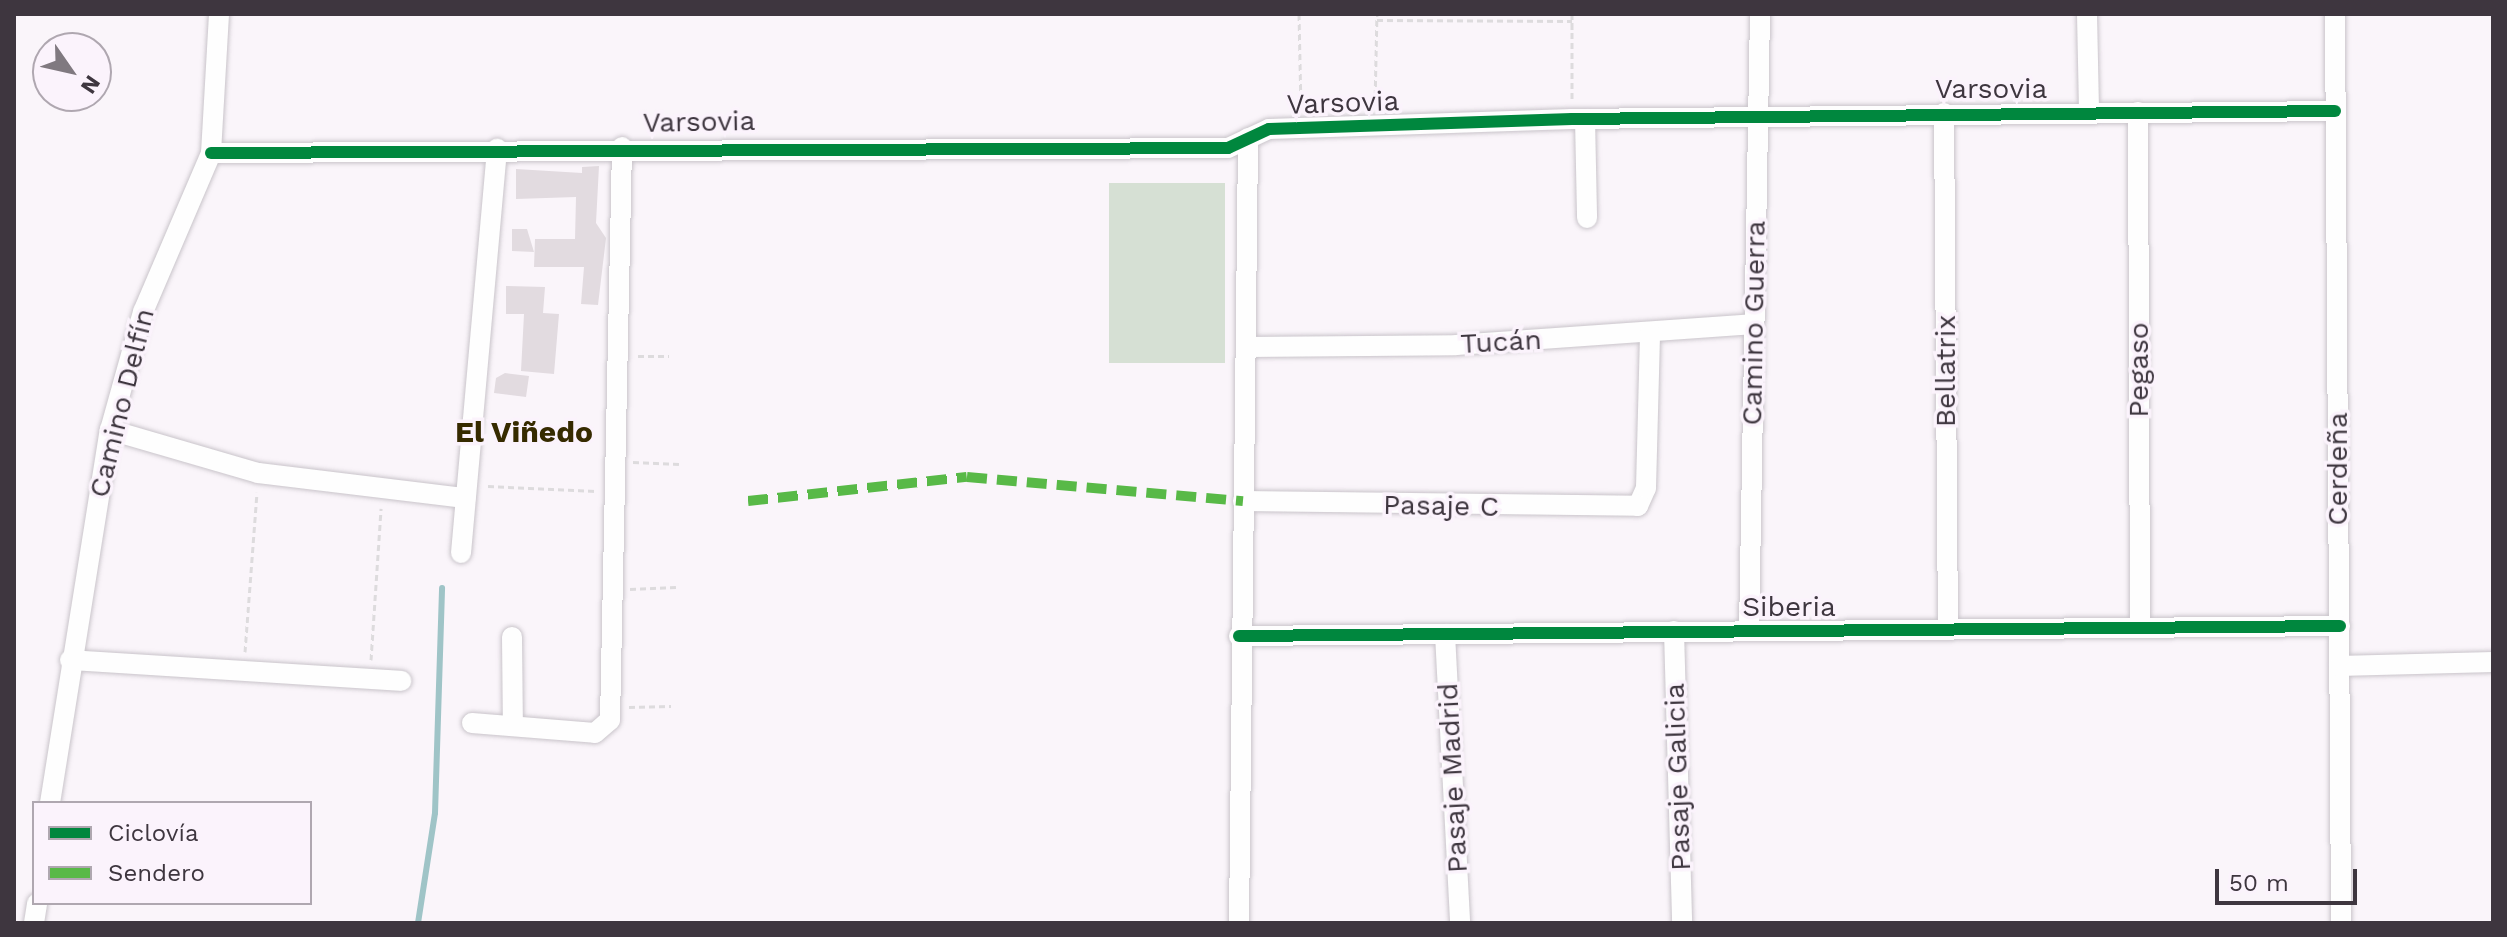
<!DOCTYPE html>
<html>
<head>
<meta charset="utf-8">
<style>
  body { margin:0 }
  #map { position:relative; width:2507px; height:937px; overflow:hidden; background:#faf5fa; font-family:"Work Sans",sans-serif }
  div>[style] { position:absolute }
  .green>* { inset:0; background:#d6e0d4; transform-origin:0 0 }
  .stream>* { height:6px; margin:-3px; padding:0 3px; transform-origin:3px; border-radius:3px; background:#9fc4c7 }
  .building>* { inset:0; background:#e2dbe0 }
  .path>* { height:3px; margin-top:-1.5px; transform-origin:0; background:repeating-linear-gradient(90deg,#dddbdd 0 6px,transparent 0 10px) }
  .roads { filter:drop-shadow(0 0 2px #c9c4ca) drop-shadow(0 0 2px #c9c4ca) }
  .street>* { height:20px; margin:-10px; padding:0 10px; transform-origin:10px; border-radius:10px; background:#fefefe }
  .quiet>* { height:10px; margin-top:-5px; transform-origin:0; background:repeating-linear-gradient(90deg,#58b947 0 20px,transparent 0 30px) }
  .cycleway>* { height:12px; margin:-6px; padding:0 6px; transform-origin:6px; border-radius:6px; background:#00873e }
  span { translate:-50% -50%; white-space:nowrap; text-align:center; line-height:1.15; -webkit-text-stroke:7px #fbf3fc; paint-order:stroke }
  .street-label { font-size:28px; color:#3e363f }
  .neighbourhood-label { font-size:30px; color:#362b00; font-weight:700 }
  .frame { position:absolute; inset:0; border:16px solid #3e363f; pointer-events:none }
  .legend { position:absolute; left:32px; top:801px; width:280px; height:104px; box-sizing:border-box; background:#fbf3fc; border:2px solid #afa7b0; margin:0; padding:10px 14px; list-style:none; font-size:24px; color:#3e363f }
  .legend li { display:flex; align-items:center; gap:16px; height:40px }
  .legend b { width:40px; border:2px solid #afa7b0 }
  .north { position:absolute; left:32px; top:32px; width:80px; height:80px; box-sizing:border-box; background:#fbf3fc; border:2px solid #afa7b0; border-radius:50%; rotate:124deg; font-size:22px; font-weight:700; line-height:32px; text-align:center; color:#3e363f }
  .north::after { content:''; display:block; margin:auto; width:28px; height:36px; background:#807980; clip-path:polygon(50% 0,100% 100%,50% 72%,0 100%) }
  .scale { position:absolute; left:2215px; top:869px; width:142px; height:36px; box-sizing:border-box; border:4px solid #3e363f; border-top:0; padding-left:10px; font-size:24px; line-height:28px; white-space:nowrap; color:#3e363f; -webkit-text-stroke:6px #fbf3fc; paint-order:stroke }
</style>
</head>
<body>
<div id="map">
  <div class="green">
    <i style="left:1109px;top:183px;width:116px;height:180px"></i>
  </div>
  <div class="stream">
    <i style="left:418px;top:923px;width:111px;rotate:-81.2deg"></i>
    <i style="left:435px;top:813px;width:225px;rotate:-88.2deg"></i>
  </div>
  <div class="building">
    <i style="clip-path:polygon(599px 166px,596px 223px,606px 238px,598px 305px,581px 304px,584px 267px,534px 267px,535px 239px,575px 239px,576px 197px,516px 199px,516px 169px,582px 173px,582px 167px)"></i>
    <i style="clip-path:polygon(512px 229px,527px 229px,534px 252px,512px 251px)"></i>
    <i style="clip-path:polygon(506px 286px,545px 287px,543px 313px,559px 314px,554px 374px,521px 371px,524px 314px,506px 314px)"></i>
    <i style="clip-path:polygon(505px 373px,529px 376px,526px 397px,494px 393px,496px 378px)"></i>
  </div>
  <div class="path">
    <i style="left:1299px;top:14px;width:95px;rotate:88.8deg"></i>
    <i style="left:1377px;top:20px;width:195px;rotate:0.3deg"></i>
    <i style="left:1572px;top:99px;width:85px;rotate:-90deg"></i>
    <i style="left:1375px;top:106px;width:92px;rotate:-88.8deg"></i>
    <i style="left:638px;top:356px;width:31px"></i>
    <i style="left:633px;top:462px;width:46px;rotate:2.5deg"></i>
    <i style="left:488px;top:486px;width:108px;rotate:2.7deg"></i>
    <i style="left:630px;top:589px;width:46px;rotate:-2.5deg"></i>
    <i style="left:245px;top:652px;width:160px;rotate:-85.7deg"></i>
    <i style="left:371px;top:660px;width:152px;rotate:-86.2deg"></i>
    <i style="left:629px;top:707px;width:42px;rotate:-1.4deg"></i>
  </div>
  <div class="roads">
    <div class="street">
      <i style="left:2087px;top:14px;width:98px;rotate:88.8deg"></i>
      <i style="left:2335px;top:14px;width:909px;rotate:89.62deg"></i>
      <i style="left:2138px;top:112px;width:516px;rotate:89.78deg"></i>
      <i style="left:1944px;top:113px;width:516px;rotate:89.56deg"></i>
      <i style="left:1585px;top:119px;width:99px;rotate:88.8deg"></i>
      <i style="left:211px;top:153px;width:1017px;rotate:-0.28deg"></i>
      <i style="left:1228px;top:148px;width:45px;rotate:-24.9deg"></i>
      <i style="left:1269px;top:129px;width:303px;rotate:-1.9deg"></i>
      <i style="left:1572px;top:119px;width:763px;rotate:-0.6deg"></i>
      <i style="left:1247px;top:347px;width:209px;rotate:-0.5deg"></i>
      <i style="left:1456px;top:345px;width:299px;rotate:-4deg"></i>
      <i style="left:110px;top:430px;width:154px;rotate:16.2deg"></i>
      <i style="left:258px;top:473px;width:209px;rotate:6.9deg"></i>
      <i style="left:1243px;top:501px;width:395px;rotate:0.7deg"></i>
      <i style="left:1638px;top:506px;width:20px;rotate:-66deg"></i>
      <i style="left:1646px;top:488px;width:155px;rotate:-88.5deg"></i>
      <i style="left:461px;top:553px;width:406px;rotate:-84.9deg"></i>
      <i style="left:1674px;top:631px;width:292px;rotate:88.4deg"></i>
      <i style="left:1749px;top:631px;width:617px;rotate:-88.98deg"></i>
      <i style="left:1445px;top:634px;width:289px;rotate:87deg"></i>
      <i style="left:1239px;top:636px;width:1101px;rotate:-0.52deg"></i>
      <i style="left:512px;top:637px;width:89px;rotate:89.4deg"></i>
      <i style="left:70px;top:660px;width:332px;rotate:3.6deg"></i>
      <i style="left:2339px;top:666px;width:154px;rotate:-1.5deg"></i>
      <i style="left:472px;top:723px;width:123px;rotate:4.6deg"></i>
      <i style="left:595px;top:733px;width:20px;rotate:-41deg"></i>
      <i style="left:610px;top:720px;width:573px;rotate:-88.8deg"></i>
      <i style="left:50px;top:803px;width:378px;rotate:-80.9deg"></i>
      <i style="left:110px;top:430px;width:123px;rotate:-74.4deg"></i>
      <i style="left:143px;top:312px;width:173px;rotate:-66.8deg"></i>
      <i style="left:211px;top:153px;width:139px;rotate:-86.7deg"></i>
      <i style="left:34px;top:923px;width:20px;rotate:-81deg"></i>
      <i style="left:1239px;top:923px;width:785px;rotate:-89.34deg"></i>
    </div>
  </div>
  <div class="quiet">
    <i style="left:748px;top:501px;width:220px;rotate:-6.3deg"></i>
    <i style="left:967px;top:477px;width:277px;rotate:5deg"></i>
  </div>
  <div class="cycleway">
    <i style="left:211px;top:153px;width:1017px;rotate:-0.28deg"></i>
    <i style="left:1228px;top:148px;width:45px;rotate:-24.9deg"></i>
    <i style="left:1269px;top:129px;width:303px;rotate:-1.9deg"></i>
    <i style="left:1572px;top:119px;width:763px;rotate:-0.6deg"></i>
    <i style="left:1239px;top:636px;width:1101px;rotate:-0.52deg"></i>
  </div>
  <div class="street-label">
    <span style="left:1991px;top:89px">Varsovia</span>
    <span style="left:1343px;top:103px;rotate:-2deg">Varsovia</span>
    <span style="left:699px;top:122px;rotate:-1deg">Varsovia</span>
    <span style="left:1754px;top:323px;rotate:-89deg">Camino Guerra</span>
    <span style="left:1501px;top:342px;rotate:-3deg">Tucán</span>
    <span style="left:2139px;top:370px;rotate:-90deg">Pegaso</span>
    <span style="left:1946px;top:371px;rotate:-90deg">Bellatrix</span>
    <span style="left:122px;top:403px;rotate:-76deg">Camino Delfín</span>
    <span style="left:2338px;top:469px;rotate:-90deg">Cerdeña</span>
    <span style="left:1441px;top:506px;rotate:1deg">Pasaje C</span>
    <span style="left:1789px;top:607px">Siberia</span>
    <span style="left:1678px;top:777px;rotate:-92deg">Pasaje Galicia</span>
    <span style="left:1453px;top:778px;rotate:-93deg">Pasaje Madrid</span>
  </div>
  <div class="neighbourhood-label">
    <span style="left:524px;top:432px">El Viñedo</span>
  </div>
  <div class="frame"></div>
  <ul class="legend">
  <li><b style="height:10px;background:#00873e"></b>Ciclovía</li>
  <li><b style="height:10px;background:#58b947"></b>Sendero</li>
  </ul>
  <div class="north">N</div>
  <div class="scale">50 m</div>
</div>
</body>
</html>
